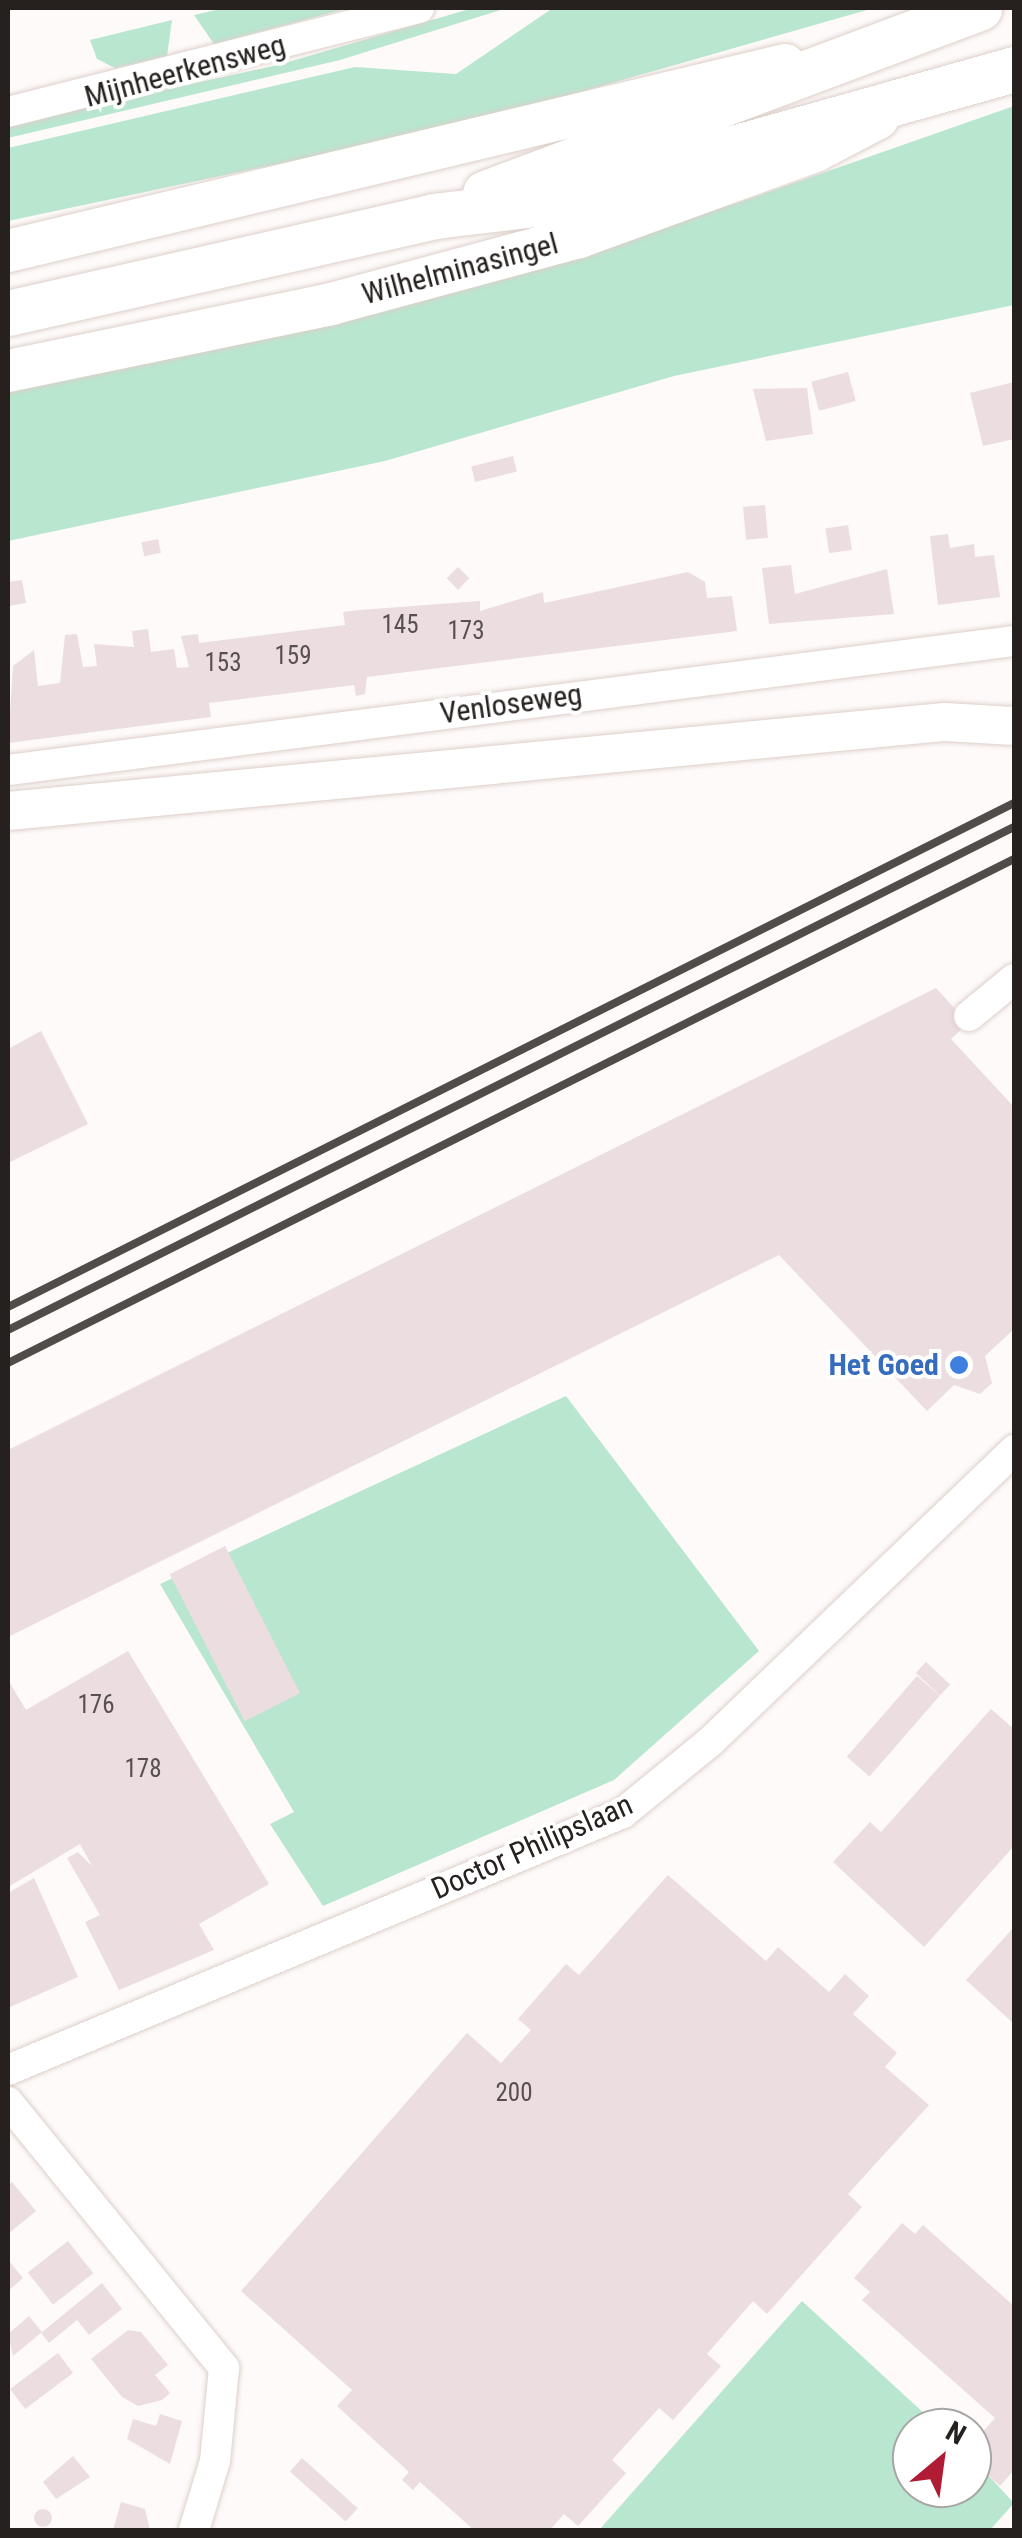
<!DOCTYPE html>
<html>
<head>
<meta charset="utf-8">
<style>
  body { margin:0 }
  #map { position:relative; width:1022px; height:2538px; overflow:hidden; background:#fdfaf9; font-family:"Roboto Condensed",sans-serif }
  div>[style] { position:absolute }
  .green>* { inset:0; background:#b9e6cf }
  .building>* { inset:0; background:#ecdde1; transform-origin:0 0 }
  .round { border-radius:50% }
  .roads { filter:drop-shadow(0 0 2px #ddcfc9) drop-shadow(0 0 2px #ddcfc9) }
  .minor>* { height:30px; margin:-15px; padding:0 15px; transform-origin:15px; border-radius:15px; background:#fff }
  .tertiary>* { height:38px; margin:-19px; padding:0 19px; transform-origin:19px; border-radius:19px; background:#fff }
  .secondary>* { height:42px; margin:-21px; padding:0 21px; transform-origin:21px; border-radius:21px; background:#fff }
  .primary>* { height:45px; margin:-22.5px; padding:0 22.5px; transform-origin:22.5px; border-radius:22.5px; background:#fff }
  .rail>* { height:8px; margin:-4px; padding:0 4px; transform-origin:4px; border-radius:4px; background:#504c4a }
  .dots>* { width:28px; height:28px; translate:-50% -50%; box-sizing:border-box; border:5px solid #fff; border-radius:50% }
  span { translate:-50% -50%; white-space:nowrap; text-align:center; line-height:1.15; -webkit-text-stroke:8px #fff; paint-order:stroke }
  .number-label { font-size:25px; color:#585050 }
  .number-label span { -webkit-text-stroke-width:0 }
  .street-label { font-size:30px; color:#26211f }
  .shop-label { font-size:30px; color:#366cbe; font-weight:700 }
  .right { translate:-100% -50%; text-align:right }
  .frame { position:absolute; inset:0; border:10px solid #26211f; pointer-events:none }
  .north { position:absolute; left:892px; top:2408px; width:100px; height:100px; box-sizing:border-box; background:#fff; border:2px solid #a8a6a5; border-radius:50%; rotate:29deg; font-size:28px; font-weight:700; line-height:40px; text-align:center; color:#26211f }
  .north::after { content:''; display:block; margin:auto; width:35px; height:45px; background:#af1c33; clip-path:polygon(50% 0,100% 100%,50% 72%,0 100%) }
</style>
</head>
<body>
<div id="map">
  <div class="green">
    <i style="clip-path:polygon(225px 8px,349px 8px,214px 44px,194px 15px)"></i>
    <i style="clip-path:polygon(473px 8px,507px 8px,340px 60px,8px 138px,8px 124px,278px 65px)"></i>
    <i style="clip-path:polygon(553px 8px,874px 8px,472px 123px,8px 221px,8px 148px,355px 67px,456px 74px)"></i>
    <i style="clip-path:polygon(172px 20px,167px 56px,115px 68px,97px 59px,90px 40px)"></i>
    <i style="clip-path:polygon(1014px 106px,1014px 305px,674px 376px,385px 461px,8px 541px,8px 383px,389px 307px,743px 201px)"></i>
    <i style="clip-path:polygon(566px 1396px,759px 1651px,614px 1780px,323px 1906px,270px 1824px,294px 1812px,160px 1584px)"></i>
    <i style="clip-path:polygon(802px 2301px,940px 2428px,912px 2428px,912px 2488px,972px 2488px,972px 2458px,1014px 2503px,990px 2530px,599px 2530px)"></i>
  </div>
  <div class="building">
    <i style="left:848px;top:372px;width:30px;height:38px;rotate:75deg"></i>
    <i style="clip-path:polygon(1014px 382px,1014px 439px,983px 446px,970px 393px)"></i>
    <i style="clip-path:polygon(807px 388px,813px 434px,766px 441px,753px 389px)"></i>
    <i style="left:513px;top:456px;width:16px;height:43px;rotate:76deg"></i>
    <i style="left:765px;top:505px;width:33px;height:22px;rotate:85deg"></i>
    <i style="left:848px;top:525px;width:25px;height:23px;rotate:81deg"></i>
    <i style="clip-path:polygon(948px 534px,950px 548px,974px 544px,975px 557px,994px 555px,1000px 597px,938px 605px,930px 536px)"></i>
    <i style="left:158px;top:539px;width:14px;height:17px;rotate:78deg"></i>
    <i style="clip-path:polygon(791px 565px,795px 594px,887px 569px,894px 614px,769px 624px,762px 568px)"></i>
    <i style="left:458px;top:567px;width:16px;height:16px;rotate:45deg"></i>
    <i style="clip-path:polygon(688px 572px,705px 582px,707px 598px,732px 596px,737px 631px,367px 677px,365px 694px,356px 696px,354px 685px,209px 703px,211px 717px,8px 743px,13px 666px,34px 650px,38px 686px,60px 683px,65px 635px,77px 634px,83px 667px,97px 666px,94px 644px,134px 647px,132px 631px,148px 629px,151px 652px,174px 649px,177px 668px,189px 667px,181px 636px,198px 634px,199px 643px,345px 625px,343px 612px,359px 610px,480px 601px,480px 611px,543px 592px,544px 603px)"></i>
    <i style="clip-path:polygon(22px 580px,26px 603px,9px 606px,8px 582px)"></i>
    <i style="clip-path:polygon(936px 988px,968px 1023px,951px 1039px,1014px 1107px,1014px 1329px,985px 1356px,992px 1383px,980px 1394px,954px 1385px,927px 1411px,779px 1255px,8px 1637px,8px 1450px)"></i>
    <i style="clip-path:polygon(41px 1031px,88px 1124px,8px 1163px,8px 1049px)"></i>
    <i style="left:225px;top:1546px;width:165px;height:62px;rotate:63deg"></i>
    <i style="clip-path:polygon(128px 1651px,269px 1884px,199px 1924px,214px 1950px,119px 1990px,85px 1922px,100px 1915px,67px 1858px,78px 1852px,92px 1866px,80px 1844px,8px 1887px,8px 1680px,26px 1710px)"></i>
    <i style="left:926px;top:1662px;width:33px;height:15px;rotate:43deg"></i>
    <i style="left:917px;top:1676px;width:30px;height:107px;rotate:41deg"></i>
    <i style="clip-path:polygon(991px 1709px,1014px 1729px,1014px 1846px,924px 1947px,833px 1862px,870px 1822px,881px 1832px)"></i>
    <i style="clip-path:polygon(668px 1875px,766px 1961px,778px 1947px,829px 1992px,845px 1974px,869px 1996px,853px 2014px,897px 2053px,885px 2067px,929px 2105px,848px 2194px,862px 2207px,767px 2314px,753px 2301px,707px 2354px,721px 2366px,673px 2420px,659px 2408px,612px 2460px,626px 2473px,578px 2526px,564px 2514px,550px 2530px,474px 2530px,420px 2482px,413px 2490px,402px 2480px,409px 2472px,337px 2406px,352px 2390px,241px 2291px,467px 2033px,501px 2063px,531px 2030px,518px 2019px,566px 1964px,579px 1975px)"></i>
    <i style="clip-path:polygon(34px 1878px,78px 1977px,8px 2008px,8px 1893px)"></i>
    <i style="clip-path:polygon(1014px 1927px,1014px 2024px,966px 1980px)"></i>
    <i style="clip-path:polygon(12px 2182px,36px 2211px,8px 2234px,8px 2185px)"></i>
    <i style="clip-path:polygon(902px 2223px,915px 2234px,923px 2225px,1014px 2306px,1014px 2470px,1000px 2486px,972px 2461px,972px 2444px,995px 2418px,862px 2300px,870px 2292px,854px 2278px)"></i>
    <i style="left:68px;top:2241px;width:41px;height:51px;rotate:52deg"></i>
    <i style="clip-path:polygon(10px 2262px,23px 2278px,8px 2291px,8px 2264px)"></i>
    <i style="clip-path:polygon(102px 2283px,122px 2309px,89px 2335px,77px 2320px,49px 2343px,41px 2333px)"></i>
    <i style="clip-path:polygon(29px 2316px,42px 2332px,13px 2356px,8px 2334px)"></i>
    <i style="clip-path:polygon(128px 2330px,141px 2332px,168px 2365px,155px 2375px,170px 2393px,162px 2400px,138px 2406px,122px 2397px,91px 2359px)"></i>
    <i style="left:58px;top:2353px;width:25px;height:60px;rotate:53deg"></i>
    <i style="clip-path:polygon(160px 2414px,182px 2421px,170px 2464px,127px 2439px,133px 2419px,156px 2426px)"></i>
    <i style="clip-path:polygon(73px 2456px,90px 2477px,56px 2499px,43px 2482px)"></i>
    <i style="left:302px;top:2458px;width:75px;height:18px;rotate:42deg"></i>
    <i style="clip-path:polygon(121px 2502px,145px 2509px,150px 2530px,113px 2530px)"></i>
    <i class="round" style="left:34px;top:2509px;width:18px;height:18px"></i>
  </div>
  <div class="roads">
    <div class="minor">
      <i style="left:8px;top:112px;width:424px;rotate:-14.2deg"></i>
      <i style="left:8px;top:770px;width:1014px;rotate:-7.31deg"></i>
      <i style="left:969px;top:1016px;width:58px;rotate:-39.4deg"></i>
      <i style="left:8px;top:2070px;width:667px;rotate:-22.68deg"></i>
      <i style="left:623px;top:1813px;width:112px;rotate:-39.2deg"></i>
      <i style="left:710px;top:1742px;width:422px;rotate:-43.8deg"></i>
      <i style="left:8px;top:2102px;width:343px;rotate:50.9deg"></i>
      <i style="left:224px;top:2368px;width:93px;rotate:95.5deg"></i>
      <i style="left:215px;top:2461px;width:72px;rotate:106.9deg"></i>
    </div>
    <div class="tertiary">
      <i style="left:8px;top:811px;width:941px;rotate:-5.43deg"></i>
      <i style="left:945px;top:722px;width:69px;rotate:3.3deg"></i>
    </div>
    <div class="secondary">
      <i style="left:8px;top:251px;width:799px;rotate:-13.46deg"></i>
      <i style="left:8px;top:371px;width:330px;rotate:-11.7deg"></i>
      <i style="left:331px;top:304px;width:257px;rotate:-15.1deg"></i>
      <i style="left:579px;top:237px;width:251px;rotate:-20deg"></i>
      <i style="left:815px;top:151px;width:71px;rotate:-27.6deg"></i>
    </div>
    <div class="primary">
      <i style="left:485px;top:193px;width:528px;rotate:-20.53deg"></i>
      <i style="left:8px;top:313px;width:437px;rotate:-12.8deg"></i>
      <i style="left:434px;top:216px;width:101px;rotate:-6.8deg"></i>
      <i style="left:534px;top:204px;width:499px;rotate:-15.7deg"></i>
    </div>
  </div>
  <div class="rail">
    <i style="left:8px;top:1307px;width:1125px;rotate:-26.61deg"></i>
    <i style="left:8px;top:1330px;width:1125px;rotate:-26.57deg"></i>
    <i style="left:8px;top:1363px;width:1125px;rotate:-26.61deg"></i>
  </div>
  <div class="dots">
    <i style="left:959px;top:1365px;background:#3f7fe0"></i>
  </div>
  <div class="number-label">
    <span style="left:400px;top:625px">145</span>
    <span style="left:466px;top:631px">173</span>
    <span style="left:293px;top:656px">159</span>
    <span style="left:223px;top:663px">153</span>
    <span style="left:96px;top:1705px">176</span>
    <span style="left:143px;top:1769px">178</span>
    <span style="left:514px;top:2093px">200</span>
  </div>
  <div class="street-label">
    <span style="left:185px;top:71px;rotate:-15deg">Mijnheerkensweg</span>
    <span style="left:460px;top:269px;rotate:-15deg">Wilhelminasingel</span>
    <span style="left:511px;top:704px;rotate:-8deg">Venloseweg</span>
    <span style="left:532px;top:1847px;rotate:-24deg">Doctor Philipslaan</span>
  </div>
  <div class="shop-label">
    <span class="right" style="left:939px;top:1365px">Het Goed</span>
  </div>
  <div class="frame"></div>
  <div class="north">N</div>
</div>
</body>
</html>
